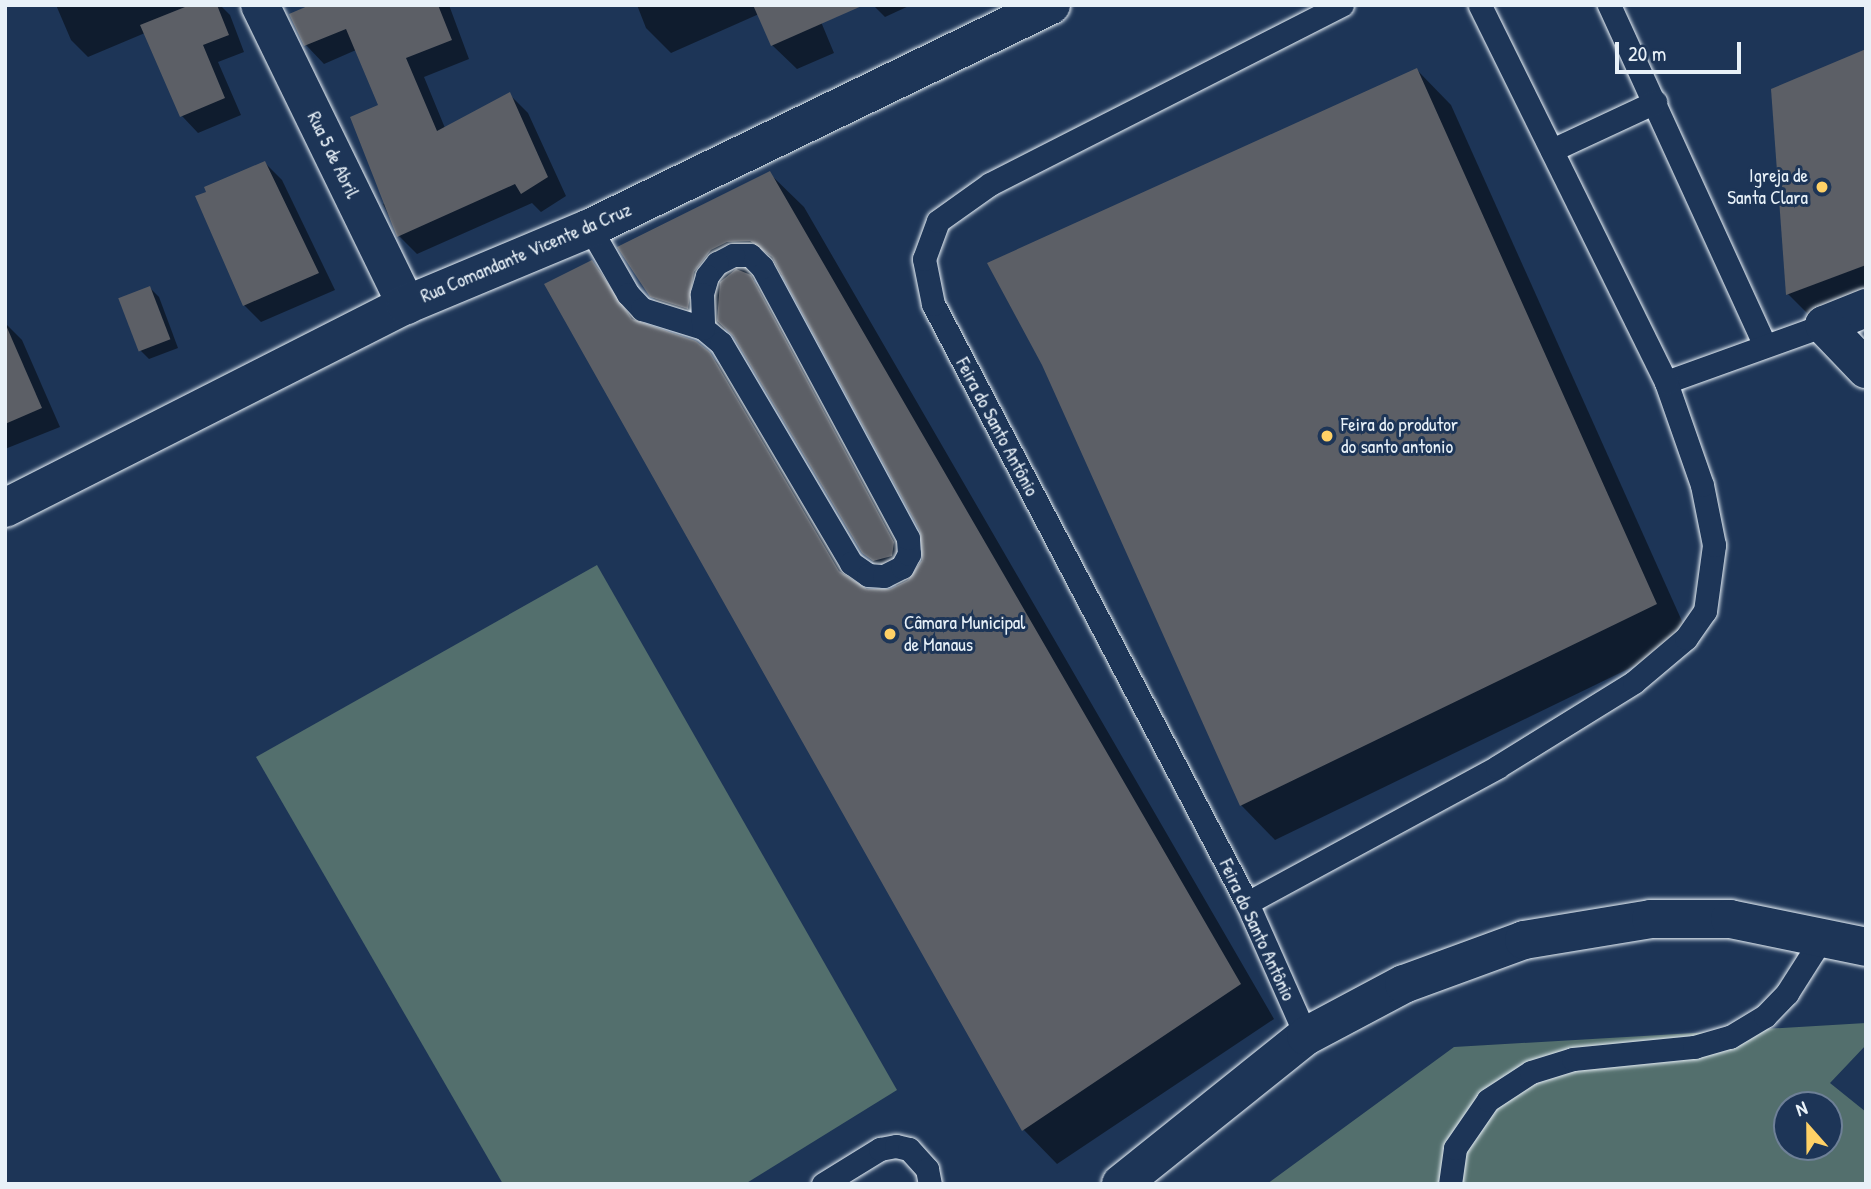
<!DOCTYPE html>
<html>
<head>
<meta charset="utf-8">
<style>
  body { margin:0 }
  #map { position:relative; width:1871px; height:1189px; overflow:hidden; background:#1d3557; font-family:"Patrick Hand",sans-serif }
  div>[style] { position:absolute }
  .green>* { inset:0; background:#536f6d }
  .shadow>* { inset:0; background:#0007 }
  .building>* { inset:0; background:#5c5f66; transform-origin:0 0 }
  .roads { filter:drop-shadow(0 0 2px #e8f1f8) drop-shadow(0 0 2px #e8f1f8) }
  .lane>* { height:23px; margin:-11.5px; padding:0 11.5px; transform-origin:11.5px; border-radius:11.5px; background:#1d3557 }
  .street>* { height:38px; margin:-19px; padding:0 19px; transform-origin:19px; border-radius:19px; background:#1d3557 }
  .secondary>* { height:38px; margin:-19px; padding:0 19px; transform-origin:19px; border-radius:19px; background:#1d3557 }
  .dots>* { width:19px; height:19px; translate:-50% -50%; box-sizing:border-box; border:4px solid #1d3557; border-radius:50% }
  span { translate:-50% -50%; white-space:nowrap; text-align:center; line-height:1.15; -webkit-text-stroke:6px #1d3557; paint-order:stroke }
  .street-label { font-size:19px; color:#e8f1f8 }
  .poi-label { font-size:19px; color:#e8f1f8 }
  .right { translate:-100% -50%; text-align:right }
  .left { translate:0 -50%; text-align:left }
  .frame { position:absolute; inset:0; border:7px solid #e8f1f8; pointer-events:none }
  .north { position:absolute; left:1773px; top:1091px; width:70px; height:70px; box-sizing:border-box; background:#1d3557; border:2px solid #6e8097; border-radius:50%; rotate:339deg; font-size:19px; font-weight:700; line-height:28px; text-align:center; color:#e8f1f8 }
  .north::after { content:''; display:block; margin:auto; width:24px; height:32px; background:#ffd166; clip-path:polygon(50% 0,100% 100%,50% 72%,0 100%) }
  .scale { position:absolute; left:1615px; top:42px; width:126px; height:32px; box-sizing:border-box; border:4px solid #e8f1f8; border-top:0; padding-left:9px; font-size:21px; line-height:24px; white-space:nowrap; color:#e8f1f8; -webkit-text-stroke:5px #1d3557; paint-order:stroke }
</style>
</head>
<body>
<div id="map">
  <div class="green">
    <i style="clip-path:polygon(597px 565px,897px 1090px,745px 1184px,503px 1184px,256px 757px)"></i>
    <i style="clip-path:polygon(evenodd,1866px 1023px,1866px 1045px,1830px 1083px,1866px 1112px,1866px 1184px,1267px 1184px,1454px 1047px,1866px 1023px,1787px 1105px,1829px 1105px,1829px 1147px,1787px 1147px,1787px 1105px)"></i>
  </div>
  <div class="shadow">
    <i style="clip-path:polygon(56px 5px,220px 5px,230px 15px,244px 52px,218px 62px,241px 115px,198px 133px,182px 116px,145px 33px,88px 57px,71px 40px)"></i>
    <i style="clip-path:polygon(314px 5px,449px 5px,469px 59px,424px 77px,445px 128px,510px 95px,528px 113px,566px 196px,541px 212px,532px 203px,417px 254px,399px 236px,383px 204px,388px 202px,380px 106px,356px 50px,324px 64px,306px 45px,291px 15px)"></i>
    <i style="clip-path:polygon(637px 5px,814px 5px,834px 53px,797px 69px,772px 45px,759px 14px,671px 53px,646px 28px)"></i>
    <i style="clip-path:polygon(873px 5px,911px 5px,885px 17px)"></i>
    <i style="clip-path:polygon(1866px 51px,1866px 312px,1822px 328px,1788px 294px)"></i>
    <i style="clip-path:polygon(1417px 70px,1451px 105px,1690px 639px,1275px 840px,1241px 805px)"></i>
    <i style="clip-path:polygon(265px 163px,282px 180px,335px 290px,261px 322px,244px 305px)"></i>
    <i style="clip-path:polygon(evenodd,769px 173px,804px 207px,1274px 1019px,1057px 1164px,1023px 1129px,592px 262px,626px 296px,646px 325px,709px 354px,744px 389px,862px 588px,890px 591px,898px 587px,863px 552px,737px 339px,725px 327px,722px 342px,686px 331px,651px 296px,769px 173px,783px 275px,922px 531px,921px 564px,785px 312px,753px 280px,783px 275px)"></i>
    <i style="clip-path:polygon(150px 288px,159px 297px,178px 348px,149px 359px,140px 350px)"></i>
    <i style="clip-path:polygon(5px 323px,22px 340px,60px 427px,5px 449px)"></i>
  </div>
  <div class="building">
    <i style="clip-path:polygon(190px 5px,217px 5px,229px 35px,203px 45px,225px 98px,180px 117px,140px 25px)"></i>
    <i style="clip-path:polygon(310px 5px,438px 5px,452px 40px,406px 58px,437px 131px,510px 92px,548px 177px,521px 194px,515px 184px,397px 237px,350px 117px,378px 105px,346px 29px,304px 46px,289px 14px)"></i>
    <i style="clip-path:polygon(753px 5px,864px 5px,771px 46px)"></i>
    <i style="clip-path:polygon(1866px 49px,1866px 265px,1786px 295px,1771px 89px)"></i>
    <i style="clip-path:polygon(1417px 68px,1657px 604px,1240px 806px,1042px 365px,987px 263px)"></i>
    <i style="clip-path:polygon(265px 161px,319px 273px,243px 306px,195px 196px,206px 192px,204px 187px)"></i>
    <i style="clip-path:polygon(770px 171px,1241px 984px,1022px 1131px,544px 284px,592px 260px,632px 319px,696px 341px,710px 352px,839px 571px,867px 589px,890px 589px,908px 580px,922px 560px,920px 531px,772px 257px,750px 241px,727px 242px,711px 250px,694px 272px,688px 309px,650px 297px,617px 247px)"></i>
    <i style="clip-path:polygon(736px 269px,751px 275px,894px 542px,892px 556px,873px 561px,862px 553px,733px 336px,717px 321px,720px 282px)"></i>
    <i style="left:150px;top:286px;width:57px;height:34px;rotate:69deg"></i>
    <i style="clip-path:polygon(5px 323px,42px 408px,5px 424px)"></i>
  </div>
  <div class="roads">
    <div class="lane">
      <i style="left:1609px;top:5px;width:373px;rotate:65.4deg"></i>
      <i style="left:1552px;top:150px;width:114px;rotate:-25deg"></i>
      <i style="left:590px;top:228px;width:76px;rotate:60.1deg"></i>
      <i style="left:628px;top:294px;width:21px;rotate:47deg"></i>
      <i style="left:642px;top:309px;width:64px;rotate:17.3deg"></i>
      <i style="left:703px;top:328px;width:23px;rotate:40deg"></i>
      <i style="left:721px;top:343px;width:256px;rotate:59.4deg"></i>
      <i style="left:851px;top:563px;width:21px;rotate:35deg"></i>
      <i style="left:868px;top:575px;width:16px;rotate:4deg"></i>
      <i style="left:884px;top:576px;width:20px;rotate:-27deg"></i>
      <i style="left:902px;top:567px;width:15px;rotate:-62deg"></i>
      <i style="left:909px;top:554px;width:16px;rotate:-94deg"></i>
      <i style="left:908px;top:538px;width:308px;rotate:-118.3deg"></i>
      <i style="left:762px;top:267px;width:17px;rotate:-135deg"></i>
      <i style="left:750px;top:255px;width:17px;rotate:180deg"></i>
      <i style="left:733px;top:255px;width:18px;rotate:153deg"></i>
      <i style="left:717px;top:263px;width:16px;rotate:128deg"></i>
      <i style="left:707px;top:276px;width:19px;rotate:106deg"></i>
      <i style="left:702px;top:294px;width:34px;rotate:88deg"></i>
      <i style="left:1666px;top:382px;width:168px;rotate:-19.8deg"></i>
      <i style="left:1247px;top:903px;width:285px;rotate:-28.5deg"></i>
      <i style="left:1497px;top:767px;width:161px;rotate:-31.8deg"></i>
      <i style="left:1634px;top:682px;width:68px;rotate:-40.2deg"></i>
      <i style="left:1686px;top:638px;width:33px;rotate:-55deg"></i>
      <i style="left:1705px;top:611px;width:67px;rotate:-82.2deg"></i>
      <i style="left:1714px;top:545px;width:61px;rotate:-101.3deg"></i>
      <i style="left:1702px;top:485px;width:109px;rotate:-109.3deg"></i>
      <i style="left:1666px;top:382px;width:420px;rotate:-116.3deg"></i>
      <i style="left:1306px;top:1036px;width:145px;rotate:-113.9deg"></i>
      <i style="left:1247px;top:903px;width:676px;rotate:-117.66deg"></i>
      <i style="left:933px;top:304px;width:46px;rotate:-101.3deg"></i>
      <i style="left:924px;top:259px;width:40px;rotate:-69.8deg"></i>
      <i style="left:938px;top:221px;width:64px;rotate:-35.4deg"></i>
      <i style="left:990px;top:184px;width:395px;rotate:-27deg"></i>
      <i style="left:823px;top:1184px;width:67px;rotate:-31.6deg"></i>
      <i style="left:880px;top:1149px;width:16px;rotate:-11deg"></i>
      <i style="left:896px;top:1146px;width:13px;rotate:13deg"></i>
      <i style="left:909px;top:1149px;width:27px;rotate:48deg"></i>
      <i style="left:927px;top:1169px;width:15px;rotate:79deg"></i>
      <i style="left:1450px;top:1184px;width:36px;rotate:-82deg"></i>
      <i style="left:1455px;top:1148px;width:58px;rotate:-55.5deg"></i>
      <i style="left:1488px;top:1100px;width:51px;rotate:-33.1deg"></i>
      <i style="left:1531px;top:1072px;width:44px;rotate:-17.2deg"></i>
      <i style="left:1573px;top:1059px;width:122px;rotate:-5.7deg"></i>
      <i style="left:1694px;top:1047px;width:37px;rotate:-16deg"></i>
      <i style="left:1730px;top:1037px;width:41px;rotate:-31deg"></i>
      <i style="left:1765px;top:1016px;width:32px;rotate:-46deg"></i>
      <i style="left:1787px;top:993px;width:69px;rotate:-57.5deg"></i>
    </div>
    <div class="street">
      <i style="left:260px;top:5px;width:334px;rotate:64deg"></i>
      <i style="left:1866px;top:308px;width:45px;rotate:158deg"></i>
      <i style="left:1824px;top:325px;width:61px;rotate:46.3deg"></i>
    </div>
    <div class="secondary">
      <i style="left:5px;top:508px;width:449px;rotate:-26.9deg"></i>
      <i style="left:406px;top:305px;width:199px;rotate:-22.7deg"></i>
      <i style="left:590px;top:228px;width:512px;rotate:-25.81deg"></i>
      <i style="left:1121px;top:1184px;width:237px;rotate:-38.7deg"></i>
      <i style="left:1306px;top:1036px;width:111px;rotate:-28deg"></i>
      <i style="left:1404px;top:984px;width:128px;rotate:-20.1deg"></i>
      <i style="left:1524px;top:940px;width:129px;rotate:-9.4deg"></i>
      <i style="left:1651px;top:919px;width:79px"></i>
      <i style="left:1730px;top:919px;width:139px;rotate:11.6deg"></i>
    </div>
  </div>
  <div class="dots">
    <i style="left:1822px;top:187px;background:#ffd166"></i>
    <i style="left:1327px;top:436px;background:#ffd166"></i>
    <i style="left:890px;top:634px;background:#ffd166"></i>
  </div>
  <div class="street-label">
    <span style="left:333px;top:155px;rotate:64deg">Rua 5 de Abril</span>
    <span style="left:526px;top:253px;rotate:-23deg">Rua Comandante Vicente da Cruz</span>
    <span style="left:997px;top:427px;rotate:62deg">Feira do Santo Antônio</span>
    <span style="left:1257px;top:930px;rotate:65deg">Feira do Santo Antônio</span>
  </div>
  <div class="poi-label">
    <span class="right" style="left:1808px;top:187px">Igreja de<br>Santa Clara</span>
    <span class="left" style="left:1341px;top:436px">Feira do produtor<br>do santo antonio</span>
    <span class="left" style="left:904px;top:634px">Câmara Municipal<br>de Manaus</span>
  </div>
  <div class="frame"></div>
  <div class="north">N</div>
  <div class="scale">20 m</div>
</div>
</body>
</html>
